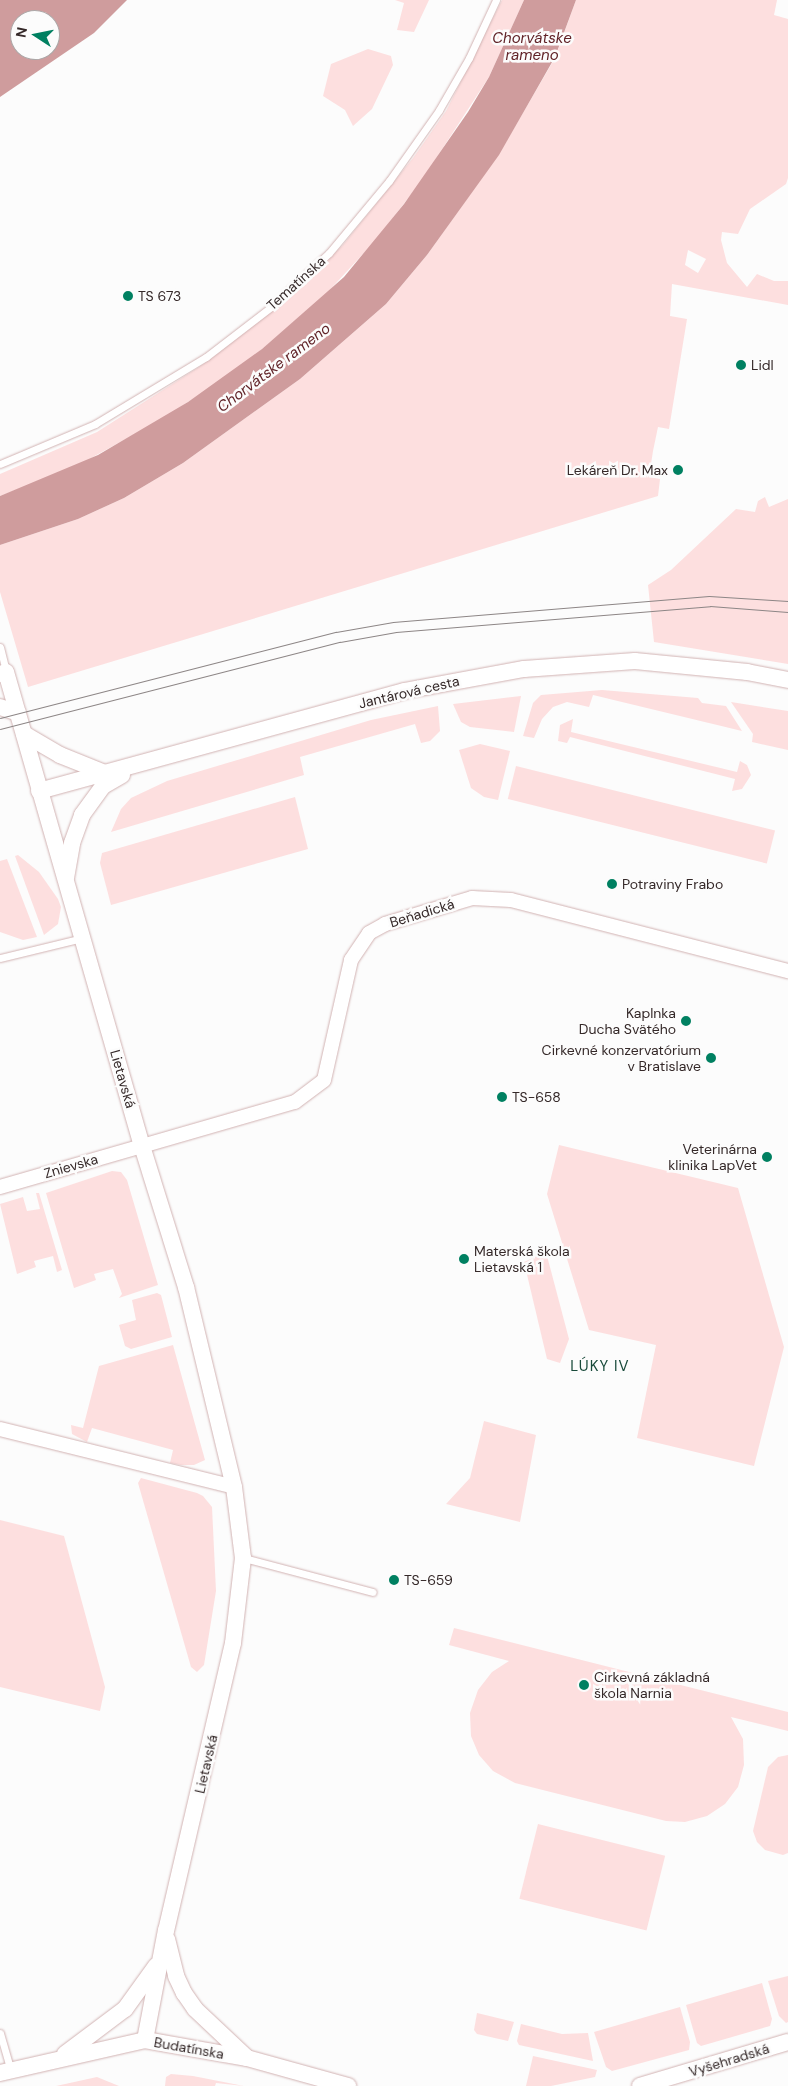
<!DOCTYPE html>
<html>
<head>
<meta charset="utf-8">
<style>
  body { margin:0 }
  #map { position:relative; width:788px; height:2086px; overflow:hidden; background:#fcfcfc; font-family:"DM Sans",sans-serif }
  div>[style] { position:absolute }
  .green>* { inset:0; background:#fddfdf; transform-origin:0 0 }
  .water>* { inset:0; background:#cf9c9d }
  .roads { filter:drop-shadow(0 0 1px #d1b2b2) drop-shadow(0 0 1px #d1b2b2) }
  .service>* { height:7px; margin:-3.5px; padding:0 3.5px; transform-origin:3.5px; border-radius:3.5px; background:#fff }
  .minor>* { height:14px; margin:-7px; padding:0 7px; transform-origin:7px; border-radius:7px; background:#fff }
  .tertiary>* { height:16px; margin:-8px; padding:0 8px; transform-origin:8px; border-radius:8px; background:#fff }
  .tram>* { height:1px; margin:-0.5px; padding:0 0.5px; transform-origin:0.5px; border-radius:0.5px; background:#8d8686 }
  .dots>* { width:14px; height:14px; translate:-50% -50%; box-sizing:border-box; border:2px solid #fcfcfc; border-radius:50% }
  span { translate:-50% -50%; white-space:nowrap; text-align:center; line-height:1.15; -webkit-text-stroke:5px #fcfcfc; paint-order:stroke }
  .street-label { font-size:14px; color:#352929 }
  .poi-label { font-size:14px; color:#352929 }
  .left { translate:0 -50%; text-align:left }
  .right { translate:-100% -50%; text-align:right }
  .water-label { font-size:15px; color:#612328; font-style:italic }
  .neighbourhood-label { font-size:15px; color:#184a3a; letter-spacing:1px }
  .north { position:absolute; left:10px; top:10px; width:50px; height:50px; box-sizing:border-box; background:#fcfcfc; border:1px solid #aca8a8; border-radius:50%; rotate:281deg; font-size:14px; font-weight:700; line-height:20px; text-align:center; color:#352929 }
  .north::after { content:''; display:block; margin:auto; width:18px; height:22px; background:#008061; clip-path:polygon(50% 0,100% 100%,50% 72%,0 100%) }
</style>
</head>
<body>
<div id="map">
  <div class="green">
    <i style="clip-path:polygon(395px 0,429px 0,414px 32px,397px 30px,404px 3px)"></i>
    <i style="clip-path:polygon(502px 0,524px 0,489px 77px,420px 183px,374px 242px,326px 294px,240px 368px,162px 419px,73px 468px,0 496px,0 474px,97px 432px,199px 367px,264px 317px,342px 246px,413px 158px,446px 111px)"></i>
    <i style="clip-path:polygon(evenodd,576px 0,777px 0,774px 15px,788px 19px,788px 178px,786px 184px,750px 209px,738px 234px,722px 232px,721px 240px,727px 263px,747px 287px,757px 274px,774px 281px,788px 281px,788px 305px,672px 284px,670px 316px,687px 319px,669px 429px,658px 427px,653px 451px,649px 477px,660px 479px,658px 496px,28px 687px,0 592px,0 545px,78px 519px,124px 498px,183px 463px,300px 379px,386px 304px,427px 255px,499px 154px,555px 58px,576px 0,688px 250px,706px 259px,698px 273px,685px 265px,688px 250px)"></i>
    <i style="clip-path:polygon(368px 49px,391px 56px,393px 65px,372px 109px,353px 126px,345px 110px,323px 96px,331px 64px)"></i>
    <i style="clip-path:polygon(765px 497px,769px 507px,788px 499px,788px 664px,654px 642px,648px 585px,671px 570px,736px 509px,755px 512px,758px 501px)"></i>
    <i style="clip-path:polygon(602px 690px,698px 698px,702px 703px,726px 706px,742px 731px,593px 695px,589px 707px,567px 702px,553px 707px,542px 719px,534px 738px,523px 736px,533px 703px,541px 695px)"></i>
    <i style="clip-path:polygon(521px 696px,514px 732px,470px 727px,461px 722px,453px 704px)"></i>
    <i style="clip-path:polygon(731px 702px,788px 711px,788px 750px,752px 742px,753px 734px)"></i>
    <i style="clip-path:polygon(438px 706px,440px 731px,430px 741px,421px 743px,415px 724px,300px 757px,304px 775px,111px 832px,121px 809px,131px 798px,167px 781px,371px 720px)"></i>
    <i style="clip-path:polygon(573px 719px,571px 732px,737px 772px,740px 761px,747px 765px,751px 775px,742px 789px,732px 791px,735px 779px,570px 737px,567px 743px,558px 741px,560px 725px)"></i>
    <i style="clip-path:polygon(480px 744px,510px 751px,498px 800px,484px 797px,471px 788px,459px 750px)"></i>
    <i style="left:516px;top:766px;width:267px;height:34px;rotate:14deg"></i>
    <i style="clip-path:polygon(295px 797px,308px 849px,111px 905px,100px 863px,102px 853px)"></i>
    <i style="clip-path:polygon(18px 855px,39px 872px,58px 899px,61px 907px,58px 924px,44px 935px,15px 856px)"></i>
    <i style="clip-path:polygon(7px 859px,37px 937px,23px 940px,0 932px,0 861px)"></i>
    <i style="clip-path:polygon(559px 1145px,738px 1188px,784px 1347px,754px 1466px,637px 1438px,656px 1345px,589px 1330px,547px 1194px)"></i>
    <i style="clip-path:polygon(112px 1171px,121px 1172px,127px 1180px,158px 1285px,119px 1298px,122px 1294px,113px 1269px,94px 1274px,96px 1280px,74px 1288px,46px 1193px)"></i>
    <i style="clip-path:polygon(36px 1193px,39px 1193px,62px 1270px,57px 1272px,53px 1256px,34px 1261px,36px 1267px,17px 1274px,0 1204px,23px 1197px,27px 1211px,40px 1209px)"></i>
    <i style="clip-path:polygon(546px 1252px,569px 1339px,560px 1363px,547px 1359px,524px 1262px)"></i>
    <i style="clip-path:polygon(157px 1293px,161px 1295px,172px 1337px,131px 1349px,125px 1346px,119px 1325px,136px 1320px,132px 1300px)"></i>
    <i style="clip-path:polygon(173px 1345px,205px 1460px,194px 1465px,181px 1465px,170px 1463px,173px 1450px,92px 1428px,87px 1442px,72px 1434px,71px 1425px,83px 1428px,99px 1366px)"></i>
    <i style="clip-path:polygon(484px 1421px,536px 1435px,520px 1522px,446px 1504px,470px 1478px)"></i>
    <i style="clip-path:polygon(141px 1478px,197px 1493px,203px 1496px,212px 1507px,216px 1591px,204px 1665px,197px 1672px,191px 1667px,138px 1483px)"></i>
    <i style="clip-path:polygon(0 1520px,64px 1536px,105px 1687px,100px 1711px,0 1687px)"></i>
    <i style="clip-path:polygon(454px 1628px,788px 1712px,788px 1731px,731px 1717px,743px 1739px,744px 1765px,738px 1787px,725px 1804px,707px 1816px,685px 1822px,666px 1821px,515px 1783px,493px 1771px,479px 1755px,471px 1736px,470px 1713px,478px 1690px,492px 1672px,509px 1661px,449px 1645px)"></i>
    <i style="clip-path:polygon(788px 1755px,788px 1853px,783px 1855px,765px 1850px,757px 1842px,753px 1831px,768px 1767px,778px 1757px)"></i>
    <i style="left:538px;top:1824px;width:131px;height:77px;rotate:14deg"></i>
    <i style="clip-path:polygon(788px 1976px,788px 2022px,786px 2023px,779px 2016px,768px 1981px)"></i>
    <i style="clip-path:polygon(762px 1983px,772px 2019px,770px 2026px,701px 2046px,697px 2043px,686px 2005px)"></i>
    <i style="clip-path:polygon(680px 2007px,690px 2042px,689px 2050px,612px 2071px,606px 2067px,594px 2032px)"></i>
    <i style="clip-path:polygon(477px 2013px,514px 2022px,508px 2041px,477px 2034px,474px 2030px)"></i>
    <i style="clip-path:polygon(521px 2024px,562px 2034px,588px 2033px,593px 2061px,519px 2045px,517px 2041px)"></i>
    <i style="clip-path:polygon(533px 2056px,597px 2070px,595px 2077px,551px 2086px,526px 2086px)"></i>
    <i style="clip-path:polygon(171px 2074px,193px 2076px,244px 2086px,216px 2083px,215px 2086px,165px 2086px,166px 2077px)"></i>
    <i style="clip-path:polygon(97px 2077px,119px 2086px,56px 2086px)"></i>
  </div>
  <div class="water">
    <i style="clip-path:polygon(evenodd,0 0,127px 0,94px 33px,0 97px,0 0,20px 20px,50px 20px,50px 50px,20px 50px,20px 20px)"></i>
    <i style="clip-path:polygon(524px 0,576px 0,555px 57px,499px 155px,427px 255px,386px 304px,300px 379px,183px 463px,124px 498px,78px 519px,0 545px,0 496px,98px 455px,188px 402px,262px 349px,344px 277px,404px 204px,468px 112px,489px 77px)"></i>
  </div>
  <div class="roads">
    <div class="service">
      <i style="left:0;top:464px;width:103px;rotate:-22.8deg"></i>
      <i style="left:95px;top:424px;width:130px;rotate:-31.1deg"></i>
      <i style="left:206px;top:357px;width:82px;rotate:-37.6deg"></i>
      <i style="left:271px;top:307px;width:79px;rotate:-43deg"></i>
      <i style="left:329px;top:253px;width:94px;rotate:-50.2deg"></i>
      <i style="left:389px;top:181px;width:87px;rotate:-54.8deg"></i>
      <i style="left:439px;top:110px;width:60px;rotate:-60deg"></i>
      <i style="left:469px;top:58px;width:64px;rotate:-65deg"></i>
      <i style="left:0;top:647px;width:25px;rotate:76deg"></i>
      <i style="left:0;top:958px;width:84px;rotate:-13.7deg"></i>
      <i style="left:244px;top:1558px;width:133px;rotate:14.8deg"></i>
      <i style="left:0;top:2033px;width:40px;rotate:74deg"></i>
    </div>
    <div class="minor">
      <i style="left:0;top:1187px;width:307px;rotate:-16.1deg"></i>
      <i style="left:295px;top:1102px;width:36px;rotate:-37deg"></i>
      <i style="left:324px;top:1080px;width:123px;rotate:-77.3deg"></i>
      <i style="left:351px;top:960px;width:32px;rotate:-56deg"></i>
      <i style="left:369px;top:933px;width:18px;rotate:-29deg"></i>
      <i style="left:385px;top:924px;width:91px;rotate:-16.6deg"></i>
      <i style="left:472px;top:898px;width:39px;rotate:3deg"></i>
      <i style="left:511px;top:900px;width:286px;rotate:14.4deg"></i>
      <i style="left:0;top:1429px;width:241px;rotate:13.9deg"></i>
    </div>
    <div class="tertiary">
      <i style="left:0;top:674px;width:6px;rotate:-18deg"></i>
      <i style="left:6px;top:672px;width:493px;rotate:74deg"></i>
      <i style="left:142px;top:1146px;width:148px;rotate:72.7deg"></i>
      <i style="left:186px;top:1287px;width:206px;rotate:76.5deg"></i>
      <i style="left:234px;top:1487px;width:72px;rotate:82.8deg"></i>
      <i style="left:243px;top:1558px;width:86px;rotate:96.7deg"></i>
      <i style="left:233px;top:1643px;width:295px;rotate:103.1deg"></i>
      <i style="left:166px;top:1930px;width:112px;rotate:100.8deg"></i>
      <i style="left:0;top:707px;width:19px;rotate:18deg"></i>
      <i style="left:24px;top:734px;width:42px;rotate:30.3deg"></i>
      <i style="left:60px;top:755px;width:48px;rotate:21.8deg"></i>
      <i style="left:39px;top:791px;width:378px;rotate:-15.3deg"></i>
      <i style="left:404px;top:691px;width:122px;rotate:-10.4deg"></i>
      <i style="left:524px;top:669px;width:111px;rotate:-4.1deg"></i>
      <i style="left:635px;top:661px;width:113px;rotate:5.6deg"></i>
      <i style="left:747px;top:672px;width:42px;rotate:11deg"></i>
      <i style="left:66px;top:878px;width:36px;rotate:-80deg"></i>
      <i style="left:72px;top:843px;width:30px;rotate:-70deg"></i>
      <i style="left:82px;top:815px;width:36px;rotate:-54deg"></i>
      <i style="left:103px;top:786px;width:22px;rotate:-30deg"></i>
      <i style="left:167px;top:1939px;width:38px;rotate:76deg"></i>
      <i style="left:176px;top:1976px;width:19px;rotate:65deg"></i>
      <i style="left:184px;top:1993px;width:19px;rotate:55deg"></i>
      <i style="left:195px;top:2009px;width:71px;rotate:43.3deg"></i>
      <i style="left:65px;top:2054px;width:75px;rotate:-36.9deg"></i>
      <i style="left:125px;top:2009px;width:53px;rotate:-54.2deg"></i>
      <i style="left:0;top:2073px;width:149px;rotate:-12.8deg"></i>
      <i style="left:145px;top:2040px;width:104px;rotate:10deg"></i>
      <i style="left:247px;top:2058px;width:105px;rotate:15.5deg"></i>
      <i style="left:640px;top:2086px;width:154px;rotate:-16.6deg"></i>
    </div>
  </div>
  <div class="tram">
    <i style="left:0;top:718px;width:347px;rotate:-14.4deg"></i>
    <i style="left:336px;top:632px;width:58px;rotate:-10deg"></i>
    <i style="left:393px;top:622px;width:317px;rotate:-4.7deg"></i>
    <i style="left:709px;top:596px;width:79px;rotate:3.6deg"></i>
    <i style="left:0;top:729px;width:351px;rotate:-14.4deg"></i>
    <i style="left:340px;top:642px;width:57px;rotate:-10.1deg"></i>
    <i style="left:396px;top:632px;width:315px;rotate:-4.7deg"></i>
    <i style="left:710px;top:606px;width:78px;rotate:4.4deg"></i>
  </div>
  <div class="dots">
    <i style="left:128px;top:296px;background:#008061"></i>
    <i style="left:741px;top:365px;background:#008061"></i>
    <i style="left:678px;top:470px;background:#008061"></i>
    <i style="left:612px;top:884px;background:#008061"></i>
    <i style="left:686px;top:1021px;background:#008061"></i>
    <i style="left:711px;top:1058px;background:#008061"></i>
    <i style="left:502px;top:1097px;background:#008061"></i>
    <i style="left:767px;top:1157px;background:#008061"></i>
    <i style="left:464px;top:1259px;background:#008061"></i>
    <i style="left:394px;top:1580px;background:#008061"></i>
    <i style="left:584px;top:1685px;background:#008061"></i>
  </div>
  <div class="street-label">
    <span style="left:296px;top:283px;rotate:-42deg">Tematínska</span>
    <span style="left:409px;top:692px;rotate:-13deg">Jantárová cesta</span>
    <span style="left:422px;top:913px;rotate:-17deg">Beňadická</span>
    <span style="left:123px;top:1079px;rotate:74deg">Lietavská</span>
    <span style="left:71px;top:1166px;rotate:-16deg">Znievska</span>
    <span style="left:206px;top:1764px;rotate:-77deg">Lietavská</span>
    <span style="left:189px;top:2048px;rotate:10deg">Budatínska</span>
    <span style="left:729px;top:2060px;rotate:-17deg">Vyšehradská</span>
  </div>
  <div class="poi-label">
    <span class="left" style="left:138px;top:296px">TS 673</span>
    <span class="left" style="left:751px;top:365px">Lidl</span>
    <span class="right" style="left:668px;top:470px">Lekáreň Dr. Max</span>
    <span class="left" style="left:622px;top:884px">Potraviny Frabo</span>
    <span class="right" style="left:676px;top:1021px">Kaplnka<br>Ducha Svätého</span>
    <span class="right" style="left:701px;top:1058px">Cirkevné konzervatórium<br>v Bratislave</span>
    <span class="left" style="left:512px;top:1097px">TS-658</span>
    <span class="right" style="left:757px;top:1157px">Veterinárna<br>klinika LapVet</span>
    <span class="left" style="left:474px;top:1259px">Materská škola<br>Lietavská 1</span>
    <span class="left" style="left:404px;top:1580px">TS-659</span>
    <span class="left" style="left:594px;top:1685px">Cirkevná základná<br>škola Narnia</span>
  </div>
  <div class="water-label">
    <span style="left:532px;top:47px">Chorvátske<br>rameno</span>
    <span style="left:274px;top:368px;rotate:-37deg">Chorvátske rameno</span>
  </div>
  <div class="neighbourhood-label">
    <span style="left:600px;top:1367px">LÚKY IV</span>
  </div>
  <div class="north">N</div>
</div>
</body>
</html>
